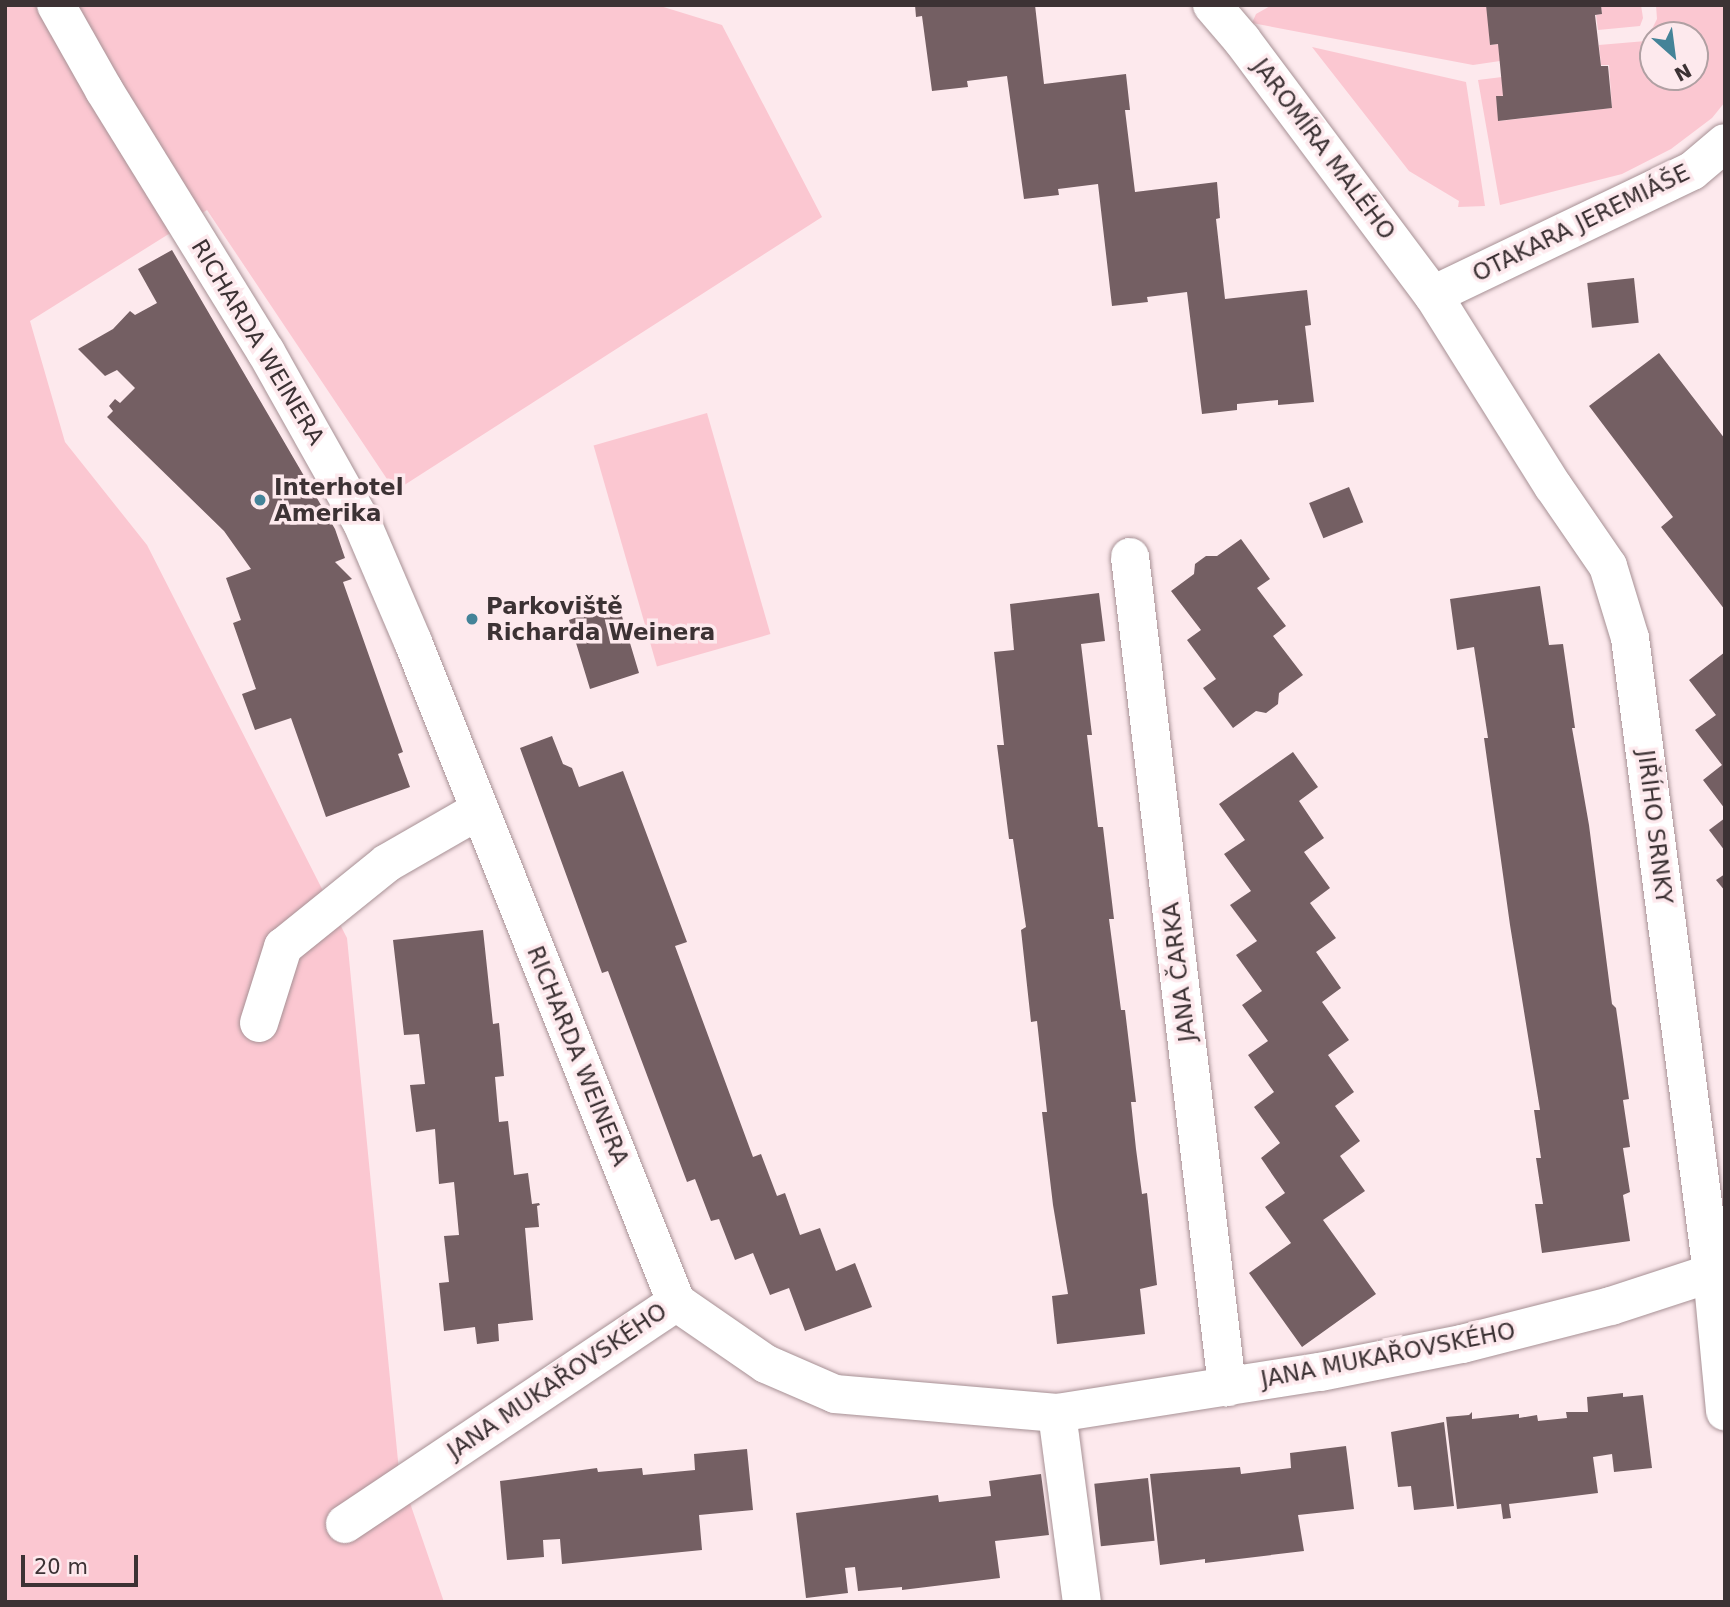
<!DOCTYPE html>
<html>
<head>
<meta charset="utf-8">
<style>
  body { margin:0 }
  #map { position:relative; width:1730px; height:1607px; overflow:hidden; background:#fde9ed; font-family:"DejaVu Sans",sans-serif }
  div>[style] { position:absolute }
  .green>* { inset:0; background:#fbc7d1; transform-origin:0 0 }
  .building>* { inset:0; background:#745f63; transform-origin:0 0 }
  .roads { filter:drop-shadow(0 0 2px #a79195) drop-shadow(0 0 2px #a79195) }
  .street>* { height:38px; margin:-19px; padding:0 19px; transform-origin:19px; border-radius:19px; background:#fff }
  .dots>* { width:19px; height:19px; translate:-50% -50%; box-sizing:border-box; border:4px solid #fde9ed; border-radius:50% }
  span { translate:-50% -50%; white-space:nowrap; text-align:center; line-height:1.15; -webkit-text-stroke:7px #fde9ed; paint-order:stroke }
  .street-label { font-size:23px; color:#3c3234 }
  .poi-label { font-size:23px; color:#3c3234; font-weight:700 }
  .left { translate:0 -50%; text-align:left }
  .frame { position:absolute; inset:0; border:7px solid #3c3234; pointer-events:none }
  .north { position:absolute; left:1639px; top:21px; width:70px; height:70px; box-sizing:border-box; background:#fde9ed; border:2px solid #b0a0a3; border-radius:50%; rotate:152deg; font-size:19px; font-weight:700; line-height:28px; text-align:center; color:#3c3234 }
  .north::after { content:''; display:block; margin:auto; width:24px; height:32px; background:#448398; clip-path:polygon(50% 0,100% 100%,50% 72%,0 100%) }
  .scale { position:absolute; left:21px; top:1555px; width:117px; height:32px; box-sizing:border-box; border:4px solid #3c3234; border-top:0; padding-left:9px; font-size:21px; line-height:24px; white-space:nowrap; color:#3c3234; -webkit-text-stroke:5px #fde9ed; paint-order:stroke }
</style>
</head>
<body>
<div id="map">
  <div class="green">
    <i style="clip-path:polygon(5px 5px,657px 5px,722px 25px,822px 217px,395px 491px,207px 210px,30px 321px,65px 442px,147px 545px,347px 938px,399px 1471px,444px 1602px,5px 1602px)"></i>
    <i style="clip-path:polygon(1272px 5px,1487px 5px,1490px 45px,1499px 44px,1500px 61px,1473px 65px,1252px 23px,1256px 14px)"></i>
    <i style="clip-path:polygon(1601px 5px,1641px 5px,1643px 18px,1640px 26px,1598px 30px,1596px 15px,1602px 14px)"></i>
    <i style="clip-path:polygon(evenodd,1656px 5px,1725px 5px,1725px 102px,1712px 118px,1671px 149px,1622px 174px,1500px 205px,1478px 80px,1502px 77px,1505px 95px,1497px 97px,1499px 121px,1612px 108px,1609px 65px,1601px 65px,1599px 45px,1646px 41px,1657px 19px,1656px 5px,1653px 35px,1695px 35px,1695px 77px,1653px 77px,1653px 35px)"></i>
    <i style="clip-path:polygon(1312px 47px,1466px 82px,1485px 206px,1458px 207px,1459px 201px,1409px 171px)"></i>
    <i style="left:707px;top:413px;width:230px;height:118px;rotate:74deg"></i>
  </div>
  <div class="building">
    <i style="clip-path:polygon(915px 5px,1035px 5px,1044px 84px,1126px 74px,1130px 110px,1125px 110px,1135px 192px,1217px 182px,1220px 218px,1216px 219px,1225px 299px,1307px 290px,1311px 325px,1305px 326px,1314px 402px,1278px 405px,1278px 400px,1237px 404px,1237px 410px,1202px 414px,1187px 292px,1147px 297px,1148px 302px,1112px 306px,1098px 184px,1058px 189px,1059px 195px,1024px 199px,1007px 76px,967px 81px,968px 87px,932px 91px,922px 16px,916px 17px)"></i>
    <i style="clip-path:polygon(1486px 5px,1601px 5px,1602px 14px,1595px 15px,1601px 66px,1608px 66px,1612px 108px,1498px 121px,1496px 96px,1503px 96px,1498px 44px,1490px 45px)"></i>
    <i style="clip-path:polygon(172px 250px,335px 529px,345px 558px,335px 562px,352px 579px,343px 582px,403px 752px,398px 754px,410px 787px,326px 817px,291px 718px,255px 730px,242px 694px,256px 689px,233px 623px,241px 620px,226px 578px,251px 569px,224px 531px,107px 417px,113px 411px,109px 406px,115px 399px,120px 403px,135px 388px,117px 370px,105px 376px,78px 349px,113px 329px,130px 311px,135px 315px,157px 303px,138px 269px)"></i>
    <i style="left:1634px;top:278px;width:45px;height:47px;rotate:84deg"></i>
    <i style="clip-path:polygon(1659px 353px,1725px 439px,1725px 610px,1661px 527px,1673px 517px,1589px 406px)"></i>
    <i style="left:1349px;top:487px;width:38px;height:43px;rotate:68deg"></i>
    <i style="clip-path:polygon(1241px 539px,1270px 579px,1257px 588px,1286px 626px,1273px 636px,1303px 675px,1279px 693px,1278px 704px,1266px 713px,1256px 711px,1233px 728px,1203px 688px,1216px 679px,1187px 640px,1201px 630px,1171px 591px,1194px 574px,1195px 564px,1206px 556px,1217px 556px)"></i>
    <i style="clip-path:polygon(1540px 586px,1549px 645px,1563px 644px,1575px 728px,1572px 728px,1589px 825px,1612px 1004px,1616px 1008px,1629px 1099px,1623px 1100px,1630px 1147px,1623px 1148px,1630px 1192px,1623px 1195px,1630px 1241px,1542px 1253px,1535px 1204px,1543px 1204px,1536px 1158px,1541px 1158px,1534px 1110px,1540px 1110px,1510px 925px,1484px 738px,1488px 738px,1474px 647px,1457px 650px,1450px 599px)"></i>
    <i style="clip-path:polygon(1099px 593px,1105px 641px,1081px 644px,1092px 735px,1087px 735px,1098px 827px,1103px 827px,1114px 919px,1109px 919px,1121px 1010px,1125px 1010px,1136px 1102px,1131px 1102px,1136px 1149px,1142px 1194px,1147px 1193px,1157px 1285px,1140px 1289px,1145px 1334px,1057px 1344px,1052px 1296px,1068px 1294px,1053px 1205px,1042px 1112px,1047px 1112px,1037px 1021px,1031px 1022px,1021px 930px,1026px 927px,1013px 839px,1009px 839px,997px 745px,1004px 745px,994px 652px,1014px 650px,1010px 604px)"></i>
    <i style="clip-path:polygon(591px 612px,592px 616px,603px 614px,604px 618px,621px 613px,639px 673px,590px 689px,569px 620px)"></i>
    <i style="clip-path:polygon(1725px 652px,1725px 809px,1703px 780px,1722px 765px,1695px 730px,1716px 715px,1689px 680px)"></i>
    <i style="clip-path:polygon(552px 736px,563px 764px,572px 768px,579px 787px,623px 771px,687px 942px,675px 946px,753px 1157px,761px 1154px,777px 1196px,785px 1193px,800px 1235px,820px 1228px,836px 1271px,855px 1263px,872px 1307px,805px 1331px,789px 1288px,770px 1295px,753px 1253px,735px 1260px,719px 1219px,711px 1221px,695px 1179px,687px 1182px,608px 971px,602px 973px,520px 748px)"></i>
    <i style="clip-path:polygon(1293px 752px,1318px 787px,1299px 801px,1324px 838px,1304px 852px,1330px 888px,1310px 903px,1336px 938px,1316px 952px,1341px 988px,1322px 1002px,1349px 1040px,1328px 1055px,1354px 1092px,1335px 1106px,1360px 1141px,1340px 1156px,1365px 1191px,1323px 1220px,1376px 1294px,1302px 1347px,1249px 1273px,1291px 1243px,1265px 1207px,1285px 1193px,1261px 1158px,1280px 1143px,1254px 1107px,1274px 1092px,1248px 1055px,1268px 1041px,1242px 1005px,1262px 991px,1236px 955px,1257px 941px,1230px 905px,1251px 891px,1224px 854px,1245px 840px,1219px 804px)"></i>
    <i style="clip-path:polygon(1725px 818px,1725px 851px,1709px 830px)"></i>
    <i style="clip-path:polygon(1725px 874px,1725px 891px,1716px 880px)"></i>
    <i style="clip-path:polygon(483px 930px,493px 1024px,499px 1023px,504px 1076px,495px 1077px,499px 1122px,508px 1121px,514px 1175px,528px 1173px,532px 1204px,539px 1203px,540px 1205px,537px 1206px,539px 1227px,525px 1228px,533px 1320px,498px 1324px,499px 1341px,477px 1344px,475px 1327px,444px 1331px,439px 1283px,449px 1282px,444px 1236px,459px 1235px,454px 1182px,439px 1184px,435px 1129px,416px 1132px,410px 1085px,425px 1084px,419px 1034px,404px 1035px,393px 940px)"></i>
    <i style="clip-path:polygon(1623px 1393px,1623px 1397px,1643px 1395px,1652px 1468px,1614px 1472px,1612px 1454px,1593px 1457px,1598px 1493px,1509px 1504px,1511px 1518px,1503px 1519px,1501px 1504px,1457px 1509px,1446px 1417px,1469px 1415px,1472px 1412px,1472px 1419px,1519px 1414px,1519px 1418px,1537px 1415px,1538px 1421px,1567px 1418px,1566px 1412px,1588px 1412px,1587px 1397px)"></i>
    <i style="clip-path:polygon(1444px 1422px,1454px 1506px,1414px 1510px,1411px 1486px,1398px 1487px,1391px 1432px)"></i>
    <i style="clip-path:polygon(1346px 1446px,1354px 1509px,1298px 1515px,1304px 1551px,1205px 1563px,1205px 1559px,1160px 1565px,1150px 1474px,1240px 1467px,1241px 1474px,1291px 1468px,1290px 1453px)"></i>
    <i style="clip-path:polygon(747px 1449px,753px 1510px,699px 1515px,702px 1550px,562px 1564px,560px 1539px,543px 1540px,544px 1557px,507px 1560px,500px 1481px,597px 1468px,598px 1472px,642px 1468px,643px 1475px,695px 1470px,694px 1454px)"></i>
    <i style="clip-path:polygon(1041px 1474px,1049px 1535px,995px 1541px,1000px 1578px,902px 1590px,902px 1587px,858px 1591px,855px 1567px,845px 1568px,848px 1593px,806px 1598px,796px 1513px,938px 1495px,939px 1502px,991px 1496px,989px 1481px)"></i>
    <i style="left:1148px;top:1478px;width:63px;height:54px;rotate:84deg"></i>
  </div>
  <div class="roads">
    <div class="street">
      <i style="left:56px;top:5px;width:98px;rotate:60.5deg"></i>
      <i style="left:104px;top:90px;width:308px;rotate:58.3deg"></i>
      <i style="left:266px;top:352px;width:196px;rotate:60.7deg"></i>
      <i style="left:362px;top:523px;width:129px;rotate:66.8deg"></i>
      <i style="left:413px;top:642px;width:710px;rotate:68.27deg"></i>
      <i style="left:1212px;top:5px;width:46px;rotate:49.4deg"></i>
      <i style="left:1242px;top:40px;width:319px;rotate:53.2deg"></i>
      <i style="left:1433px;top:295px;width:226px;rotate:57.9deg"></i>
      <i style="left:1553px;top:486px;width:97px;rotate:55.5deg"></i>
      <i style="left:1608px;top:566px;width:75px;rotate:73deg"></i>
      <i style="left:1630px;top:638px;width:640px;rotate:82.64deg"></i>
      <i style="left:1712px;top:1273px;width:139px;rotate:84.6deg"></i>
      <i style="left:1433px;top:295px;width:287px;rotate:-25.6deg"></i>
      <i style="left:1692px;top:171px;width:43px;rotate:-40.3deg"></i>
      <i style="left:1130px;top:557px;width:836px;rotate:83.33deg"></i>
      <i style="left:259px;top:1023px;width:80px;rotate:-72.5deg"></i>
      <i style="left:283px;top:947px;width:134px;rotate:-38.9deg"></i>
      <i style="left:387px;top:863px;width:106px;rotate:-29.9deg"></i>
      <i style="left:676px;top:1302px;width:109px;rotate:34.6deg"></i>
      <i style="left:766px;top:1364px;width:75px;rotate:23.5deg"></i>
      <i style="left:835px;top:1394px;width:223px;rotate:4.9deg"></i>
      <i style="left:1057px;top:1413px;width:266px;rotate:-8.9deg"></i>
      <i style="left:1320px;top:1372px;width:145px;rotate:-11.2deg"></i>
      <i style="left:1462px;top:1344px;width:154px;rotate:-14.3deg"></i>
      <i style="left:1611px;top:1306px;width:106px;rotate:-18.1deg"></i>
      <i style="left:1057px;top:1413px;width:191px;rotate:82.5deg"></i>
      <i style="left:345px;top:1524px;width:399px;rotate:-33.8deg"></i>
    </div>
  </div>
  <div class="dots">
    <i style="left:260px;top:500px;background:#448398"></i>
    <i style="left:472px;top:619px;background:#448398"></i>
  </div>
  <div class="street-label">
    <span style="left:1324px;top:149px;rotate:53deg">JAROMÍRA MALÉHO</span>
    <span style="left:1581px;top:223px;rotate:-26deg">OTAKARA JEREMIÁŠE</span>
    <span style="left:258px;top:342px;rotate:59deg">RICHARDA WEINERA</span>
    <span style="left:1655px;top:827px;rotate:83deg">JIŘÍHO SRNKY</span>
    <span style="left:1179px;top:972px;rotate:-97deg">JANA ČARKA</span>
    <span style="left:578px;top:1056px;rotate:68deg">RICHARDA WEINERA</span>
    <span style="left:1388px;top:1355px;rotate:-11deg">JANA MUKAŘOVSKÉHO</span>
    <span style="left:557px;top:1381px;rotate:-34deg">JANA MUKAŘOVSKÉHO</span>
  </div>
  <div class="poi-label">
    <span class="left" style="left:274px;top:500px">Interhotel<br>Amerika</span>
    <span class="left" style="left:486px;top:619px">Parkoviště<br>Richarda Weinera</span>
  </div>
  <div class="frame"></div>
  <div class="north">N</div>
  <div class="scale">20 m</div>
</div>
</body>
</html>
